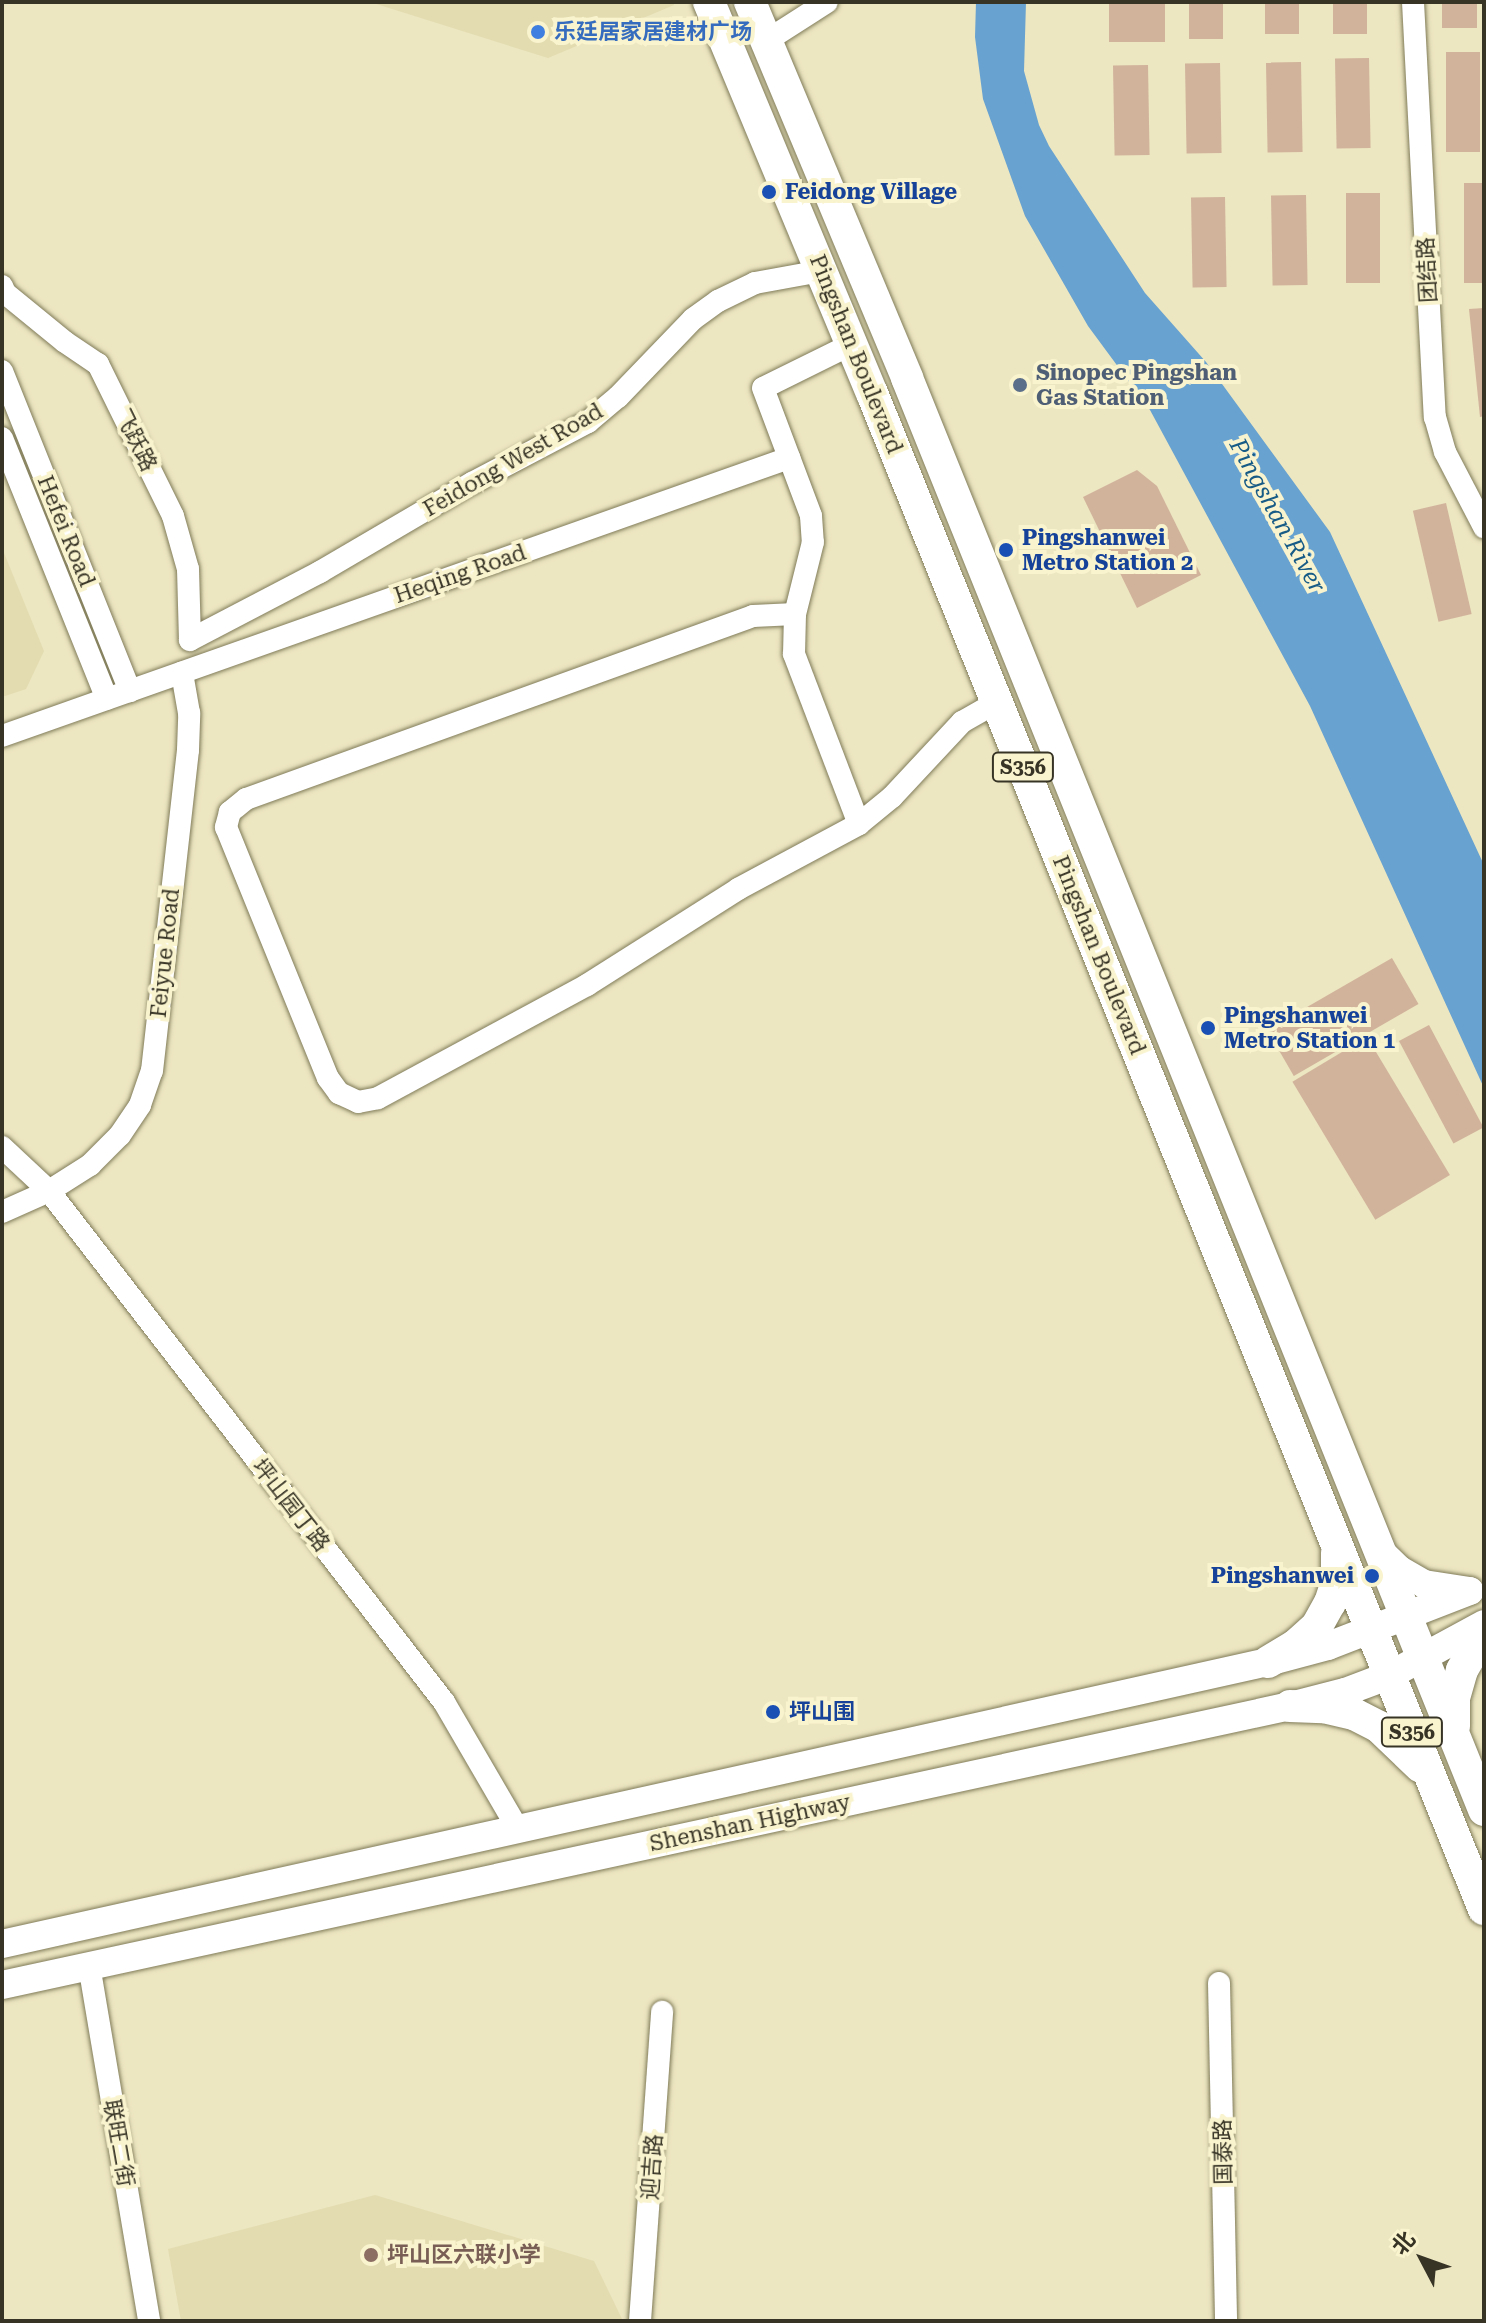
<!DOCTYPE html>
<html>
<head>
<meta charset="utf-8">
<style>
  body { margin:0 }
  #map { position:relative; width:1486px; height:2323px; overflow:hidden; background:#ece6c1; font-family:"Roboto Serif","Noto Sans SC",serif }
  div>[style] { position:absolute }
  .built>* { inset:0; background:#e3dcb0 }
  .water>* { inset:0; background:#67a2d0 }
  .building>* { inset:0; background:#d1b39b; transform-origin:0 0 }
  .roads { filter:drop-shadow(0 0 2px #807b59) drop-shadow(0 0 2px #807b59) }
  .minor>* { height:22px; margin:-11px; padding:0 11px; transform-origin:11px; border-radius:11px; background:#fff }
  .major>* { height:28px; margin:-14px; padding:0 14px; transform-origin:14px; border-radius:14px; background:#fff }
  .highway>* { height:32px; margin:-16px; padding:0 16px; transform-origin:16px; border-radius:16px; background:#fff }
  .dots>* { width:22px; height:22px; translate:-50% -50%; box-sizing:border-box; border:4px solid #f9f3ce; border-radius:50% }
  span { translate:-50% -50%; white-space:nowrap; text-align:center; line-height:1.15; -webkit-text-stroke:8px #f9f3ce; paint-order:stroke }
  .shield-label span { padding:2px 6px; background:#f9f3ce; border:2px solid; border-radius:6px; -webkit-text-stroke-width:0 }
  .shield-label { font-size:20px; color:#373426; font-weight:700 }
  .shop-label { font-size:22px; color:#366cbe; font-weight:700 }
  .left { translate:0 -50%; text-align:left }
  .transit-label { font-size:22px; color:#164399; font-weight:700 }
  .right { translate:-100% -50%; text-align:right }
  .street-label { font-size:22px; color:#373426 }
  .service-label { font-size:22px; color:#4e5e75; font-weight:700 }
  .education-label { font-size:22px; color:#785e54; font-weight:700 }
  .water-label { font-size:24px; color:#175b87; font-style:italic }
  .frame { position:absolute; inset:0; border:4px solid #373426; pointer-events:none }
  .north { position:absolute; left:1382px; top:2219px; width:80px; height:80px; -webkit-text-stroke:6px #f9f3ce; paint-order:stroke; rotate:311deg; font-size:22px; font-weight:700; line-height:32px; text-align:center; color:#373426 }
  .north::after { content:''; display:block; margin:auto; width:28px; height:36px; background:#373426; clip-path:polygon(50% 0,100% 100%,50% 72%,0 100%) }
</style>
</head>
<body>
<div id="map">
  <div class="built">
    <i style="clip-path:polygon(370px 2px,673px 2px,674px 5px,548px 58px)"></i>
    <i style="clip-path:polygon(2px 548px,44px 651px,26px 689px,2px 697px)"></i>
    <i style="clip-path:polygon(375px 2195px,594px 2261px,623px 2321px,181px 2321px,168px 2249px)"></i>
  </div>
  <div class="water">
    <i style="clip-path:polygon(976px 2px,1026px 2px,1024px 71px,1039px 125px,1049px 146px,1145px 293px,1206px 362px,1330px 532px,1484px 865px,1484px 1088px,1310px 706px,1150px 410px,1088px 326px,1025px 216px,983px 99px,975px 37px)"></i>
  </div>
  <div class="building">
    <i style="left:1109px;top:2px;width:56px;height:40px"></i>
    <i style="left:1189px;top:2px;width:34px;height:37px"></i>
    <i style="left:1265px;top:2px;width:34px;height:32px"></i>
    <i style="left:1333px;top:2px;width:34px;height:32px"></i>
    <i style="left:1442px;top:2px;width:35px;height:26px"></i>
    <i style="left:1446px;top:52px;width:34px;height:100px"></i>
    <i style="left:1369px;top:58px;width:90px;height:34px;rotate:89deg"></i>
    <i style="left:1301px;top:62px;width:90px;height:35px;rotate:89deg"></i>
    <i style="left:1220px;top:63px;width:90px;height:35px;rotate:89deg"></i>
    <i style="left:1148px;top:65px;width:90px;height:35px;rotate:89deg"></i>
    <i style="left:1484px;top:183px;width:100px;height:20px;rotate:90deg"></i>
    <i style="left:1346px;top:193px;width:34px;height:90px"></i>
    <i style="left:1306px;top:195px;width:90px;height:35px;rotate:89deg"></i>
    <i style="left:1225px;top:197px;width:90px;height:34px;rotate:89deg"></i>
    <i style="clip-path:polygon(1484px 308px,1484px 416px,1480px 417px,1469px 309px)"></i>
    <i style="clip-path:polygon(1137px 470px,1157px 486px,1201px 575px,1137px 608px,1083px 497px)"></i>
    <i style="left:1446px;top:503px;width:114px;height:34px;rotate:77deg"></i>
    <i style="left:1392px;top:958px;width:53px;height:144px;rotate:60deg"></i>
    <i style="left:1429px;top:1025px;width:116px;height:34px;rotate:62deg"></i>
    <i style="left:1367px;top:1037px;width:161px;height:87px;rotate:59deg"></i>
  </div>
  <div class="roads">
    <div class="minor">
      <i style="left:1413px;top:2px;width:416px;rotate:87deg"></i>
      <i style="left:1435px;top:417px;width:36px;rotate:74deg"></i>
      <i style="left:1445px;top:452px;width:85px;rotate:62.5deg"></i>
      <i style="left:766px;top:41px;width:72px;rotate:-32.6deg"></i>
      <i style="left:2px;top:286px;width:8px;rotate:67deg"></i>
      <i style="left:5px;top:293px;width:77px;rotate:39.2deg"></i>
      <i style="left:65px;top:342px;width:40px;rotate:34deg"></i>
      <i style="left:98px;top:364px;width:169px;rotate:63.7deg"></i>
      <i style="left:173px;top:516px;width:55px;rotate:74.2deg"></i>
      <i style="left:188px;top:569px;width:71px;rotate:88.4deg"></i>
      <i style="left:190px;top:640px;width:147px;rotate:-27.6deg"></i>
      <i style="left:320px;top:572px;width:176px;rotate:-30.4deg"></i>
      <i style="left:472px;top:483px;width:131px;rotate:-27.7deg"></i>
      <i style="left:588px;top:422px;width:39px;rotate:-40deg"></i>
      <i style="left:618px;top:397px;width:108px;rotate:-46.1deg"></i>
      <i style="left:693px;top:319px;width:31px;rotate:-36deg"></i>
      <i style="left:718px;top:301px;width:41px;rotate:-25.9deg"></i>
      <i style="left:755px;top:283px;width:67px;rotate:-10.3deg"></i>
      <i style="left:852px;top:344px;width:99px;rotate:153.7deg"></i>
      <i style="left:763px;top:388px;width:137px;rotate:69.4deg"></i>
      <i style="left:811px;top:516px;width:26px;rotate:86deg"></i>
      <i style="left:813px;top:542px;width:74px;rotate:104deg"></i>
      <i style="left:795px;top:614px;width:40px;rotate:91.4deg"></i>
      <i style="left:794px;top:654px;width:182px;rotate:69.1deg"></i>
      <i style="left:2px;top:371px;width:345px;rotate:68.2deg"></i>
      <i style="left:2px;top:438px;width:281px;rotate:68.1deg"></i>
      <i style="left:795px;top:614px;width:42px;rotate:177.3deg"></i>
      <i style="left:753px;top:616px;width:539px;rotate:160.15deg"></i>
      <i style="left:246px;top:799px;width:21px;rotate:141deg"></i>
      <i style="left:230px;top:812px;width:16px;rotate:105deg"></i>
      <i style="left:226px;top:827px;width:271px;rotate:67.9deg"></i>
      <i style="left:328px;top:1078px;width:19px;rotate:54deg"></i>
      <i style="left:339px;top:1093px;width:21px;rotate:25deg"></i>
      <i style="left:358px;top:1102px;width:20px;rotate:-11deg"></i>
      <i style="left:378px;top:1098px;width:238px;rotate:-28.4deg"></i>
      <i style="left:587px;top:985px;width:179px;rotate:-32.4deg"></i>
      <i style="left:738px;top:889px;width:137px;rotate:-28.2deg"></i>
      <i style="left:859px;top:824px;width:43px;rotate:-39.3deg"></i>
      <i style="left:892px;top:797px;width:103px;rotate:-47deg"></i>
      <i style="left:962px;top:722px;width:40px;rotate:-29.7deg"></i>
      <i style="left:2px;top:736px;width:835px;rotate:-19.46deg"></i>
      <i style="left:2px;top:1147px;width:64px;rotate:43.1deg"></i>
      <i style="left:49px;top:1191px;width:646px;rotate:52.3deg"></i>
      <i style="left:444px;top:1702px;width:147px;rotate:59.8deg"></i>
      <i style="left:2px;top:1212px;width:51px;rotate:-24.1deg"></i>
      <i style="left:49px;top:1191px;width:49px;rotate:-32.4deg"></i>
      <i style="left:90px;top:1165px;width:42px;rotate:-45deg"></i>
      <i style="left:120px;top:1135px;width:36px;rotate:-56deg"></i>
      <i style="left:140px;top:1105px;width:36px;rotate:-71deg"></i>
      <i style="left:152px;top:1071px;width:323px;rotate:-83.6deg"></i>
      <i style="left:188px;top:750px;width:37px;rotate:-88deg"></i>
      <i style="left:189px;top:713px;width:41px;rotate:-99.9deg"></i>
      <i style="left:89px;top:1965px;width:361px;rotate:80.4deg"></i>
      <i style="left:1219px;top:1983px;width:338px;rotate:88.8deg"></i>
      <i style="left:640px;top:2321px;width:310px;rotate:-85.9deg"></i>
    </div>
    <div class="major">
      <i style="left:1380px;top:1551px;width:28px;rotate:44deg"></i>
      <i style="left:1400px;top:1570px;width:28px;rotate:30deg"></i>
      <i style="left:1424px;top:1584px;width:46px;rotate:8.8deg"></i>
      <i style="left:2px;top:1944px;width:1297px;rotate:-12.56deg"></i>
      <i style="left:1268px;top:1662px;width:62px;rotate:-14.9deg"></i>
      <i style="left:1328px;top:1646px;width:152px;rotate:-21.2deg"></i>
      <i style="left:2px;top:1985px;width:1318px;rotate:-12.22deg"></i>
      <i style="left:1290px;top:1706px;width:57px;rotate:-14.3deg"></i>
      <i style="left:1345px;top:1692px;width:48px;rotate:-20.7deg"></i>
      <i style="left:1390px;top:1675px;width:107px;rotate:-28.5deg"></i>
    </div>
    <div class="highway">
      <i style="left:709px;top:2px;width:424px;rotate:67.4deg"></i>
      <i style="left:872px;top:393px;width:1635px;rotate:68.02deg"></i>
      <i style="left:750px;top:2px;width:407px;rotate:67.3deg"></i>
      <i style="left:907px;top:378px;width:1544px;rotate:68.05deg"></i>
      <i style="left:1268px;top:1662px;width:31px;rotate:-31deg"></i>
      <i style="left:1295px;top:1646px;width:30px;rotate:-42deg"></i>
      <i style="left:1317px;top:1626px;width:26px;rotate:-61deg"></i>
      <i style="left:1330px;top:1603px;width:23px;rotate:-72deg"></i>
      <i style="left:1337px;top:1581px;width:28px;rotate:-90deg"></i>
      <i style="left:1290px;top:1706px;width:33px;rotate:2deg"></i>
      <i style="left:1323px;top:1707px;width:32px;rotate:13deg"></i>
      <i style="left:1354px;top:1714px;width:28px;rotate:27deg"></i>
      <i style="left:1379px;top:1727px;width:57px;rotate:43.6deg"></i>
      <i style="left:1454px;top:1726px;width:28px;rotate:-90deg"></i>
      <i style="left:1454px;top:1698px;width:29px;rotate:-74deg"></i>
      <i style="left:1462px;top:1670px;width:44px;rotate:-59.9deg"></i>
    </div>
  </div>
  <div class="dots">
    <i style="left:538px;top:32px;background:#3f7fe0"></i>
    <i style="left:769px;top:192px;background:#1a4fb4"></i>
    <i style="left:1020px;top:385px;background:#5c6f8a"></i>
    <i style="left:1006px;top:550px;background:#1a4fb4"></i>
    <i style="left:1208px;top:1028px;background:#1a4fb4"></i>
    <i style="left:1372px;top:1576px;background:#1a4fb4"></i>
    <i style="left:773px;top:1712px;background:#1a4fb4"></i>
    <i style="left:371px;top:2255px;background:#8d6e63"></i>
  </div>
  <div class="shield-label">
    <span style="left:1023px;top:767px">S356</span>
    <span style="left:1412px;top:1732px">S356</span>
  </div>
  <div class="shop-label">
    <span class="left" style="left:554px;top:32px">乐廷居家居建材广场</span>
  </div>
  <div class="transit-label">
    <span class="left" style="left:785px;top:192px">Feidong Village</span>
    <span class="left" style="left:1022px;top:550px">Pingshanwei<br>Metro Station 2</span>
    <span class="left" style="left:1224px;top:1028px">Pingshanwei<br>Metro Station 1</span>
    <span class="right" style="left:1354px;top:1576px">Pingshanwei</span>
    <span class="left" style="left:789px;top:1712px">坪山围</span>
  </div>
  <div class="street-label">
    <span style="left:1427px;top:270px;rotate:-93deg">团结路</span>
    <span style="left:856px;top:354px;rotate:68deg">Pingshan Boulevard</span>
    <span style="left:136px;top:440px;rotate:64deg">飞跃路</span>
    <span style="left:513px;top:460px;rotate:-30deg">Feidong West Road</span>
    <span style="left:66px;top:531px;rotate:68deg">Hefei Road</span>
    <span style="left:460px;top:574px;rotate:-19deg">Heqing Road</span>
    <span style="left:165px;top:953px;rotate:-84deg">Feiyue Road</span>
    <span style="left:1099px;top:955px;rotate:68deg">Pingshan Boulevard</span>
    <span style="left:291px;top:1505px;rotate:52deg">坪山园丁路</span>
    <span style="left:750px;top:1823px;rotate:-12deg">Shenshan Highway</span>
    <span style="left:119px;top:2143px;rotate:80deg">联旺二街</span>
    <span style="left:1223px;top:2152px;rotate:-91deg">国泰路</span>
    <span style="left:652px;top:2167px;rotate:-86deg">迎吉路</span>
  </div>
  <div class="service-label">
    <span class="left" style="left:1036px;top:385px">Sinopec Pingshan<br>Gas Station</span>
  </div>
  <div class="education-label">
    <span class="left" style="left:387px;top:2255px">坪山区六联小学</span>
  </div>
  <div class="water-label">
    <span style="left:1277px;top:516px;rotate:61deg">Pingshan River</span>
  </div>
  <div class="frame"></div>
  <div class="north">北</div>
</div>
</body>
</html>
